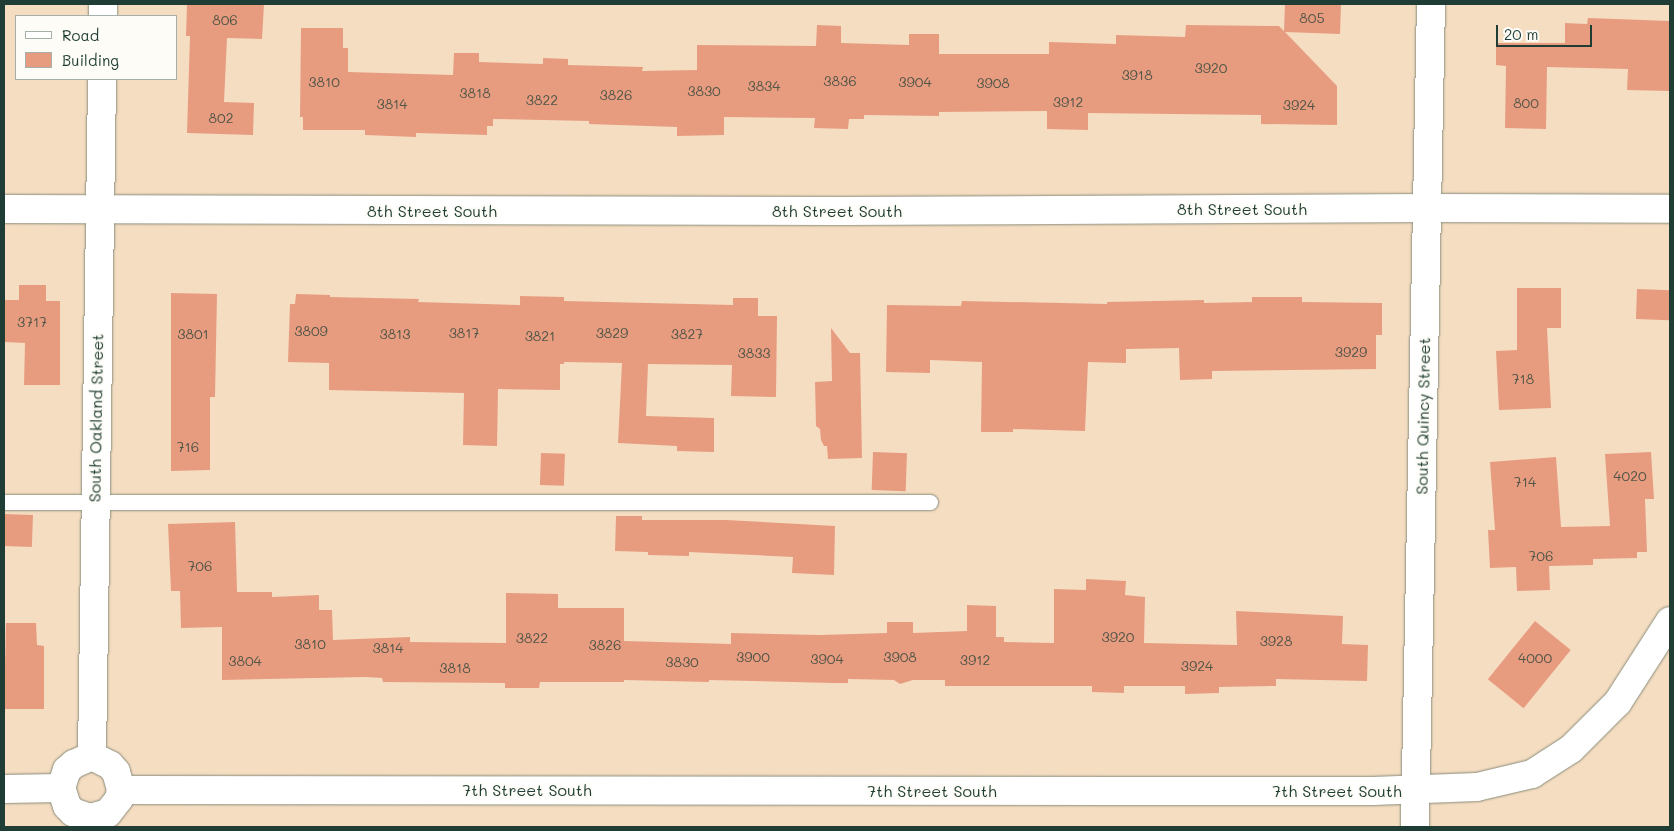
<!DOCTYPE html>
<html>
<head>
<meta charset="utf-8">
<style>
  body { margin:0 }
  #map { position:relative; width:1674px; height:831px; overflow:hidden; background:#f5ddc2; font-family:Mali,sans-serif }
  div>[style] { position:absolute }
  .building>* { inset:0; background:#e79c80; transform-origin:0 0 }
  .roads { filter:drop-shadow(0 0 1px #8a8d7b) drop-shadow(0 0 1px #8a8d7b) }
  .service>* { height:15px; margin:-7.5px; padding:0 7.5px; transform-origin:7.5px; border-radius:7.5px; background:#fff }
  .minor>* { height:28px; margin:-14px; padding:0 14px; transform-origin:14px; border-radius:14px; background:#fff }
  span { translate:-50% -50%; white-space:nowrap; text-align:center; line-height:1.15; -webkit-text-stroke:4.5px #fdfcf7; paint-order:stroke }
  .number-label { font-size:14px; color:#515547 }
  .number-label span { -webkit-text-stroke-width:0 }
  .street-label { font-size:16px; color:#1f3d34 }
  .frame { position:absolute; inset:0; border:5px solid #1f3d34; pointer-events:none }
  .legend { position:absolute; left:15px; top:15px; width:162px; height:65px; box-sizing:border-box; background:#fdfcf7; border:1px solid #a4b0a9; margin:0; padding:6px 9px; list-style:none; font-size:15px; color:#1f3d34 }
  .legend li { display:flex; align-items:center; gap:10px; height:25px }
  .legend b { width:25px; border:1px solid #a4b0a9 }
  .scale { position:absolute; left:1496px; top:25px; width:96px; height:22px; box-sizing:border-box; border:2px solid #1f3d34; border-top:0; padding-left:6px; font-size:15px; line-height:18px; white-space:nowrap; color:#1f3d34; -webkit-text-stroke:4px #fdfcf7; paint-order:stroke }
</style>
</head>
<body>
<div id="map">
  <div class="building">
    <i style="clip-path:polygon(187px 4px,264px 4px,262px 39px,227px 38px,224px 102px,254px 103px,253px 135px,187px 133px,190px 36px,186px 36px)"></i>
    <i style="clip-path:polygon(1285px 4px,1341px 4px,1340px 34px,1285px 32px,1337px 86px,1337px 125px,1261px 124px,1261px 115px,1088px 113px,1088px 130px,1047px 129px,1047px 111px,939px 112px,939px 116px,864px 115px,864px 119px,849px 119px,848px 129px,814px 128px,815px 118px,724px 117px,724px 135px,677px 136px,677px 127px,589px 124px,589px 121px,493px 119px,493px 126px,487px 126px,487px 135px,416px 133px,416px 137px,365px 135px,365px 130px,303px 130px,303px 117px,300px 117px,301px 28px,343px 28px,343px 48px,348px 48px,348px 72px,453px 75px,454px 53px,479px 53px,479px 62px,543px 64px,543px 58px,568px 59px,568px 65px,643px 67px,642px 71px,697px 70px,697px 45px,816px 46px,817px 25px,841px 26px,841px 43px,909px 45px,909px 34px,939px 34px,939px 54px,1049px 54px,1049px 42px,1116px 44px,1116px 35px,1185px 37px,1186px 25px,1279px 26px,1284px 31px)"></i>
    <i style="clip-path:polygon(1588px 18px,1670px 21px,1670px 91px,1627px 90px,1628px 69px,1547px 67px,1546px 129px,1505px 128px,1506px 66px,1496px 65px,1496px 43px,1565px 43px,1565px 23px,1587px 24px)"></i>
    <i style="clip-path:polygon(19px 285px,46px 285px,46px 301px,60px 301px,60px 385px,24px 385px,25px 343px,4px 342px,4px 300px,19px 300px)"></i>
    <i style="clip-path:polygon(1517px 288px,1561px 288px,1561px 328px,1547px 328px,1551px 408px,1499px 410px,1496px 351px,1517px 350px)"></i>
    <i style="left:1637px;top:289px;width:33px;height:30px;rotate:2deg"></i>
    <i style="clip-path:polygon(171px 293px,217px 294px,215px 397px,210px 397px,210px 470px,171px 471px)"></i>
    <i style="clip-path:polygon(296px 294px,330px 295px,330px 297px,419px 299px,418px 302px,520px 305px,520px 296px,564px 297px,564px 301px,733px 305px,733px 298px,758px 298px,758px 316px,777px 316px,776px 397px,731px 396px,732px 365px,648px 364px,646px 416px,714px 418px,714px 452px,677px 451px,677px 446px,618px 443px,622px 363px,564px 362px,564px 364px,560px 364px,560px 390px,498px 389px,497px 446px,463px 445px,464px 393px,329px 390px,329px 363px,288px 362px,290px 304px,295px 304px)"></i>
    <i style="clip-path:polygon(1252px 297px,1302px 297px,1302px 302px,1382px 303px,1382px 335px,1376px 335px,1376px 369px,1212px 371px,1212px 379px,1180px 380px,1179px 348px,1126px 349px,1126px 363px,1088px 362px,1085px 431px,1013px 429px,1013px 432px,981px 432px,982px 362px,930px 360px,930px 373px,886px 372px,887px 305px,961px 306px,962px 301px,1107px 304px,1107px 302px,1204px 300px,1204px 303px,1252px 302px)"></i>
    <i style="clip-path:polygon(831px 328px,850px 353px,860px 353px,862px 458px,828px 459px,827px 446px,824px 446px,821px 440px,820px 429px,816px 426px,815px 382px,832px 381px)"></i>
    <i style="left:873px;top:452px;width:34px;height:38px;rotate:2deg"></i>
    <i style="clip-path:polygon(1651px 452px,1654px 499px,1645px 499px,1647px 552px,1637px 552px,1637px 558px,1593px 559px,1593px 565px,1549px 566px,1550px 590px,1517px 591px,1516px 567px,1490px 568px,1488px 530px,1495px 530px,1490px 462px,1556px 457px,1561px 527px,1610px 526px,1605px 454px)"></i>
    <i style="left:541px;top:453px;width:24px;height:32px;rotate:2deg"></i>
    <i style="left:4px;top:514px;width:29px;height:32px;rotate:2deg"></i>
    <i style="clip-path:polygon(616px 516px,642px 516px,642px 520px,726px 520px,835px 526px,834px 575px,792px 573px,793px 557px,689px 552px,689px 556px,648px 555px,648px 552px,615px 551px)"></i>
    <i style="clip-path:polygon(235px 522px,237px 592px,272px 592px,272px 597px,319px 595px,319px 610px,332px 610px,333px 640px,410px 637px,410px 642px,506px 643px,506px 593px,558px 594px,558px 608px,624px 608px,624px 641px,731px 644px,731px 633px,820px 635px,887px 633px,887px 622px,913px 622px,913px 633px,967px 631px,967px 605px,996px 606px,996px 637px,1004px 637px,1004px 642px,1054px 643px,1054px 589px,1086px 590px,1086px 579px,1126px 581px,1125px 595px,1145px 597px,1144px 643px,1237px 645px,1236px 611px,1343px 616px,1342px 644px,1368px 645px,1367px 681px,1276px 679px,1276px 686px,1219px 687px,1219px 693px,1185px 694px,1185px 686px,1124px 686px,1124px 693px,1092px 692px,1092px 686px,945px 686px,945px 680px,913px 680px,900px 684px,894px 680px,848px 679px,848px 683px,833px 683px,709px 680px,709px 682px,624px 680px,624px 682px,540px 682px,539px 688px,505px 688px,505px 683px,383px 682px,382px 678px,366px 677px,222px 680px,222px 627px,181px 628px,180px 591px,171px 591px,168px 524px)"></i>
    <i style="left:1535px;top:621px;width:46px;height:75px;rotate:39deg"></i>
    <i style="clip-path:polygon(6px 623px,36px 623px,37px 645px,44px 646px,44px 709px,4px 709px)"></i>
  </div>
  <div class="roads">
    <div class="service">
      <i style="left:4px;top:502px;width:926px"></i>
    </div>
    <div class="minor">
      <i style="left:103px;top:16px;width:12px;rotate:-90deg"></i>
      <i style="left:4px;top:209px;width:838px;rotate:0.14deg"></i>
      <i style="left:842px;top:211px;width:585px;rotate:-0.29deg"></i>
      <i style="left:1427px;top:208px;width:243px;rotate:0.2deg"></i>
      <i style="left:92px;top:756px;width:677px;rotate:-89.15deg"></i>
      <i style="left:92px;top:756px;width:20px;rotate:27deg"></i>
      <i style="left:110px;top:765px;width:9px;rotate:49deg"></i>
      <i style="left:116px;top:772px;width:19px;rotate:74deg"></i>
      <i style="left:121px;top:790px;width:9px;rotate:103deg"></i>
      <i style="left:119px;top:799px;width:18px;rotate:128deg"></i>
      <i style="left:108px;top:813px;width:19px;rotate:164deg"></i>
      <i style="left:90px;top:818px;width:18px;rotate:-161deg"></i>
      <i style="left:73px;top:812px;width:8px;rotate:-135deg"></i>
      <i style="left:67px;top:806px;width:19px;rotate:-108deg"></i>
      <i style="left:61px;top:788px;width:19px;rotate:-72deg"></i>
      <i style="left:67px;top:770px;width:9px;rotate:-41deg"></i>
      <i style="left:74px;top:764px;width:20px;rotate:-24deg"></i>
      <i style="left:4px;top:789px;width:57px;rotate:-1deg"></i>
      <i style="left:121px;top:790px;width:1252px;rotate:0.05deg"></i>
      <i style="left:1373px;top:791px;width:104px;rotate:-2.2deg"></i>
      <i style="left:1477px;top:787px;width:57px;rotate:-13.3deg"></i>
      <i style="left:1532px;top:774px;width:46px;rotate:-32.7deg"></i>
      <i style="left:1571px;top:749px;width:66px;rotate:-45deg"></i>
      <i style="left:1618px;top:702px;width:96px;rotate:-57.3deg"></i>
      <i style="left:1415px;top:827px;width:823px;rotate:-88.89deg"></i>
    </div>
  </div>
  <div class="number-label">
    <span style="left:1312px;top:18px">805</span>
    <span style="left:225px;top:20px">806</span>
    <span style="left:1211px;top:68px">3920</span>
    <span style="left:1137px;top:75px">3918</span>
    <span style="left:840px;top:81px">3836</span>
    <span style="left:324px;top:82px">3810</span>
    <span style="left:915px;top:82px">3904</span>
    <span style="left:993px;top:83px">3908</span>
    <span style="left:764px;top:86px">3834</span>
    <span style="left:704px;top:91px">3830</span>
    <span style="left:475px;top:93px">3818</span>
    <span style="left:616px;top:95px">3826</span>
    <span style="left:542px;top:100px">3822</span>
    <span style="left:1068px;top:102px">3912</span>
    <span style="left:1526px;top:103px">800</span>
    <span style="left:392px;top:104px">3814</span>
    <span style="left:1299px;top:105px">3924</span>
    <span style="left:221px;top:118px">802</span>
    <span style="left:32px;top:322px">3717</span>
    <span style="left:311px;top:331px">3809</span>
    <span style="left:464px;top:333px">3817</span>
    <span style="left:612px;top:333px">3829</span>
    <span style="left:193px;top:334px">3801</span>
    <span style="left:395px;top:334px">3813</span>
    <span style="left:687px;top:334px">3827</span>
    <span style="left:540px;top:336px">3821</span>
    <span style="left:1351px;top:352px">3929</span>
    <span style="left:754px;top:353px">3833</span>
    <span style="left:1523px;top:379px">718</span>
    <span style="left:188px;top:447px">716</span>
    <span style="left:1630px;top:476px">4020</span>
    <span style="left:1525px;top:482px">714</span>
    <span style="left:1541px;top:556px">706</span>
    <span style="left:200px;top:566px">706</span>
    <span style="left:1118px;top:637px">3920</span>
    <span style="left:532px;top:638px">3822</span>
    <span style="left:1276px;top:641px">3928</span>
    <span style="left:310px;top:644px">3810</span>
    <span style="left:605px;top:645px">3826</span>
    <span style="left:388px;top:648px">3814</span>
    <span style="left:753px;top:657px">3900</span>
    <span style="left:900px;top:657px">3908</span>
    <span style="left:1535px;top:658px">4000</span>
    <span style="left:827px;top:659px">3904</span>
    <span style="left:975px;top:660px">3912</span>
    <span style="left:245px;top:661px">3804</span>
    <span style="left:682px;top:662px">3830</span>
    <span style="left:1197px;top:666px">3924</span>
    <span style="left:455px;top:668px">3818</span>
  </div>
  <div class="street-label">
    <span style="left:1242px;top:209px">8th Street South</span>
    <span style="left:432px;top:211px">8th Street South</span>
    <span style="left:837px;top:211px">8th Street South</span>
    <span style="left:1423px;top:416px;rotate:-89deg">South Quincy Street</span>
    <span style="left:96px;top:418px;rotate:-89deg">South Oakland Street</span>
    <span style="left:527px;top:790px">7th Street South</span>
    <span style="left:932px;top:791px">7th Street South</span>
    <span style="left:1337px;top:791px">7th Street South</span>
  </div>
  <div class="frame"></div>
  <ul class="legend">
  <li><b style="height:6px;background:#fff"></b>Road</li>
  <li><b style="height:14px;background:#e79c80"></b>Building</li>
  </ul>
  <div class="scale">20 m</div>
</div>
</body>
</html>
